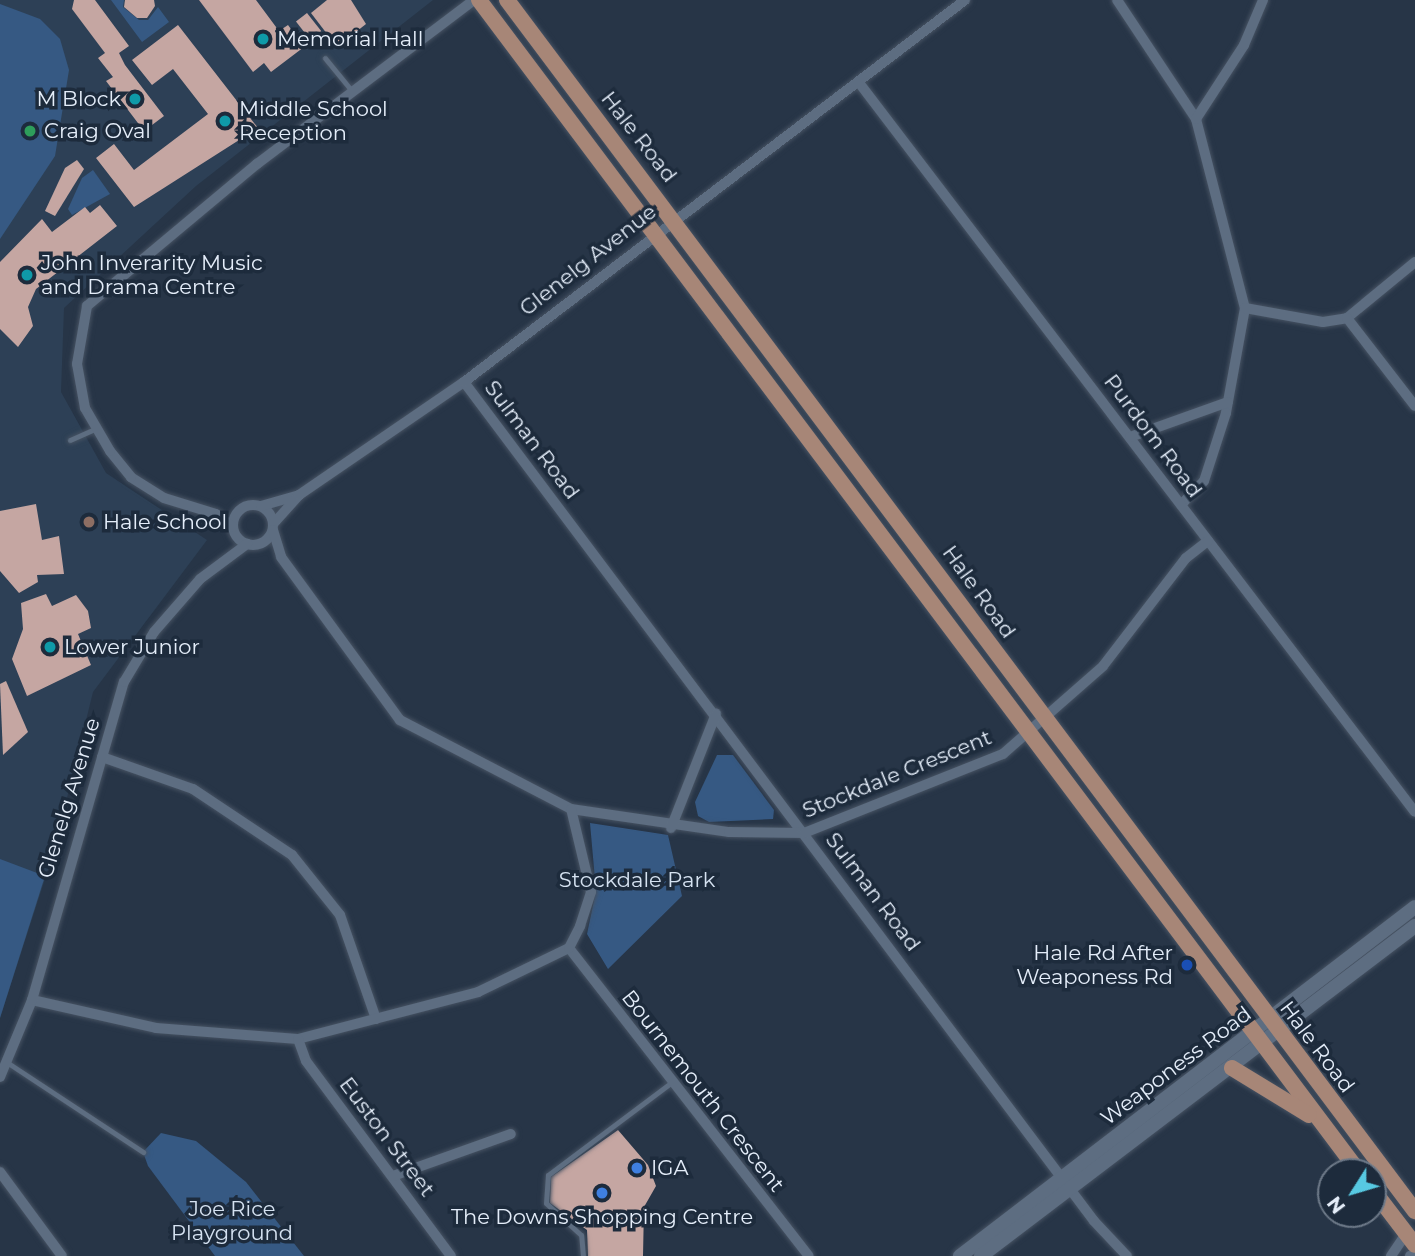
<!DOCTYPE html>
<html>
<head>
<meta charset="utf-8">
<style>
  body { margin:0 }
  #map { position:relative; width:1415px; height:1256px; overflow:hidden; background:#273547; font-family:Montserrat,sans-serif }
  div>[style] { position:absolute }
  .built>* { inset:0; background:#2d4056 }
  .green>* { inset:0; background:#365983 }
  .building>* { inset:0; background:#c5a6a2; transform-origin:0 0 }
  .roads { filter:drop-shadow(0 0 2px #465262) drop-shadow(0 0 2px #465262) }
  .service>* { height:5px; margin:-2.5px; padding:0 2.5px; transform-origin:2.5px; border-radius:2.5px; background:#5d6d81 }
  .minor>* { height:10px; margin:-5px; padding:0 5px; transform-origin:5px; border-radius:5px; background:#5d6d81 }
  .minor>.ring { margin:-5px; padding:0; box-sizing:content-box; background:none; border:10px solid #5d6d81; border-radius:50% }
  .secondary>* { height:14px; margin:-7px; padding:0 7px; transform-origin:7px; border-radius:7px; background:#5d6d81 }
  .primary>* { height:16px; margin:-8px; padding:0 8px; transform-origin:8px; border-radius:8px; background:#a78677 }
  .dots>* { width:19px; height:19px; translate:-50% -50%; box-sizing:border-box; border:4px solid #1d2b3c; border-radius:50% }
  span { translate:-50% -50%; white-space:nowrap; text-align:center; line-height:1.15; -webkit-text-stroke:7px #1d2b3c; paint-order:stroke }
  .poi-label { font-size:21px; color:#e4edf9 }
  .left { translate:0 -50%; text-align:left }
  .right { translate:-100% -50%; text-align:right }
  .street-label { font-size:21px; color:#e4edf9 }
  .park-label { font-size:21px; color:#d5e2f1 }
  .north { position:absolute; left:1317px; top:1158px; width:70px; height:70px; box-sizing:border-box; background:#1d2b3c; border:2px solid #6d7988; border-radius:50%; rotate:233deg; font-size:19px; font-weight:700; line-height:28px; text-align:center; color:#e4edf9 }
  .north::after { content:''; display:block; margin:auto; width:24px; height:32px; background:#57c9e2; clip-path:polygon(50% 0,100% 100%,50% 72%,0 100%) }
</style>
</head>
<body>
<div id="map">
  <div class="built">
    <i style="clip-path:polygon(0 0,433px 0,196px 186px,64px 308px,61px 392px,106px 473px,207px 540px,93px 692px,54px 851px,0 1018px)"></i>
  </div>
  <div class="green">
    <i style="clip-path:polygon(111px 0,124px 0,123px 7px,139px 20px,148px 20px,158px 7px,169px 22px,142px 42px)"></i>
    <i style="clip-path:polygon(0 4px,40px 19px,60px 39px,69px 70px,55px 156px,0 239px)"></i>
    <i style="clip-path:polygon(93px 170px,110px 194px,72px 215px,68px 209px,82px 178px)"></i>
    <i style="clip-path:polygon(717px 755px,733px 755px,774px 810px,773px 819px,709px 822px,698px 816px,695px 802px)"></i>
    <i style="clip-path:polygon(590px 823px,668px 835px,682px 896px,608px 969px,587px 934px,596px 891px)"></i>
    <i style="clip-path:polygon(0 859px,45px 876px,0 1018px)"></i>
    <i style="clip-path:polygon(161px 1133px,196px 1141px,246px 1182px,304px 1256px,215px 1256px,148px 1166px,143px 1152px)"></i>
  </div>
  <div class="building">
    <i style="clip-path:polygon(74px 0,95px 0,129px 46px,119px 53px,125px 65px,164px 116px,144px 131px,106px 81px,113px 77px,98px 58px,105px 53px,72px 9px)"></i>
    <i style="clip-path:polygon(125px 0,154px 0,155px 6px,147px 18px,137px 18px,124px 7px)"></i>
    <i style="clip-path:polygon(199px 0,256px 0,279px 31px,288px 25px,304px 47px,271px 72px,264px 63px,253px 72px)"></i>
    <i style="clip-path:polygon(327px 0,351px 0,366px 24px,337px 47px,311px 13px)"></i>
    <i style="left:307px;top:13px;width:23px;height:14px;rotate:52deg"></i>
    <i style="clip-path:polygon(178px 25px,258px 128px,134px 207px,96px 158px,114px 144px,134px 170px,208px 114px,173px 69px,152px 85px,132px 60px)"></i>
    <i style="clip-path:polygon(77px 160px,84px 169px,55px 216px,45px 211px,65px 168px)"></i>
    <i style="clip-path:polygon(100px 205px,117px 226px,36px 289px,28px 307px,33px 326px,18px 347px,0 329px,0 262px,42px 219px,52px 232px,85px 207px,90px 213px)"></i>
    <i style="clip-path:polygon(36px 504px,42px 540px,59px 536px,64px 574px,37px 575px,38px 582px,19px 593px,0 571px,0 511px)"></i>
    <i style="clip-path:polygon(46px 594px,52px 606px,76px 595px,88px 611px,91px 628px,78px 634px,91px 665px,27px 696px,12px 659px,23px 629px,21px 603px)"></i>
    <i style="clip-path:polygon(6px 681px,28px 732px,3px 755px,0 684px)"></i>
    <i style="clip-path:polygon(618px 1130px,648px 1165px,656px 1186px,644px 1207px,643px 1256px,588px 1256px,587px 1230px,550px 1203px,551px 1177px)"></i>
  </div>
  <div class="roads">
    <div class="service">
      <i style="left:325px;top:58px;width:43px;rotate:50.7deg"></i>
      <i style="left:70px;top:440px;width:30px;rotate:-24deg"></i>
      <i style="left:8px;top:1063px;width:162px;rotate:33.4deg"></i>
      <i style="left:583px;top:1256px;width:21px;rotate:-95deg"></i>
      <i style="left:581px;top:1235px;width:47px;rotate:-137.6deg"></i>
      <i style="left:546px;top:1203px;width:28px;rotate:-86deg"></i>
      <i style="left:548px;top:1175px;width:155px;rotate:-36.9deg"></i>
    </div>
    <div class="minor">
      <i style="left:1117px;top:0;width:143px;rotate:56.4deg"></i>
      <i style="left:1196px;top:119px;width:195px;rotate:75.5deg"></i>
      <i style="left:1245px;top:308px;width:107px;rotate:100.3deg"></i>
      <i style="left:1226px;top:413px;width:71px;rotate:107.9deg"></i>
      <i style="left:1204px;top:481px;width:33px;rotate:134deg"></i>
      <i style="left:860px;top:84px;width:915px;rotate:52.68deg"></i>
      <i style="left:1196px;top:119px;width:88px;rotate:-57deg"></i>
      <i style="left:1244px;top:45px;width:49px;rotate:-67.1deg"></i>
      <i style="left:1245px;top:308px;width:79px;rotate:10.2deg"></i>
      <i style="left:1323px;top:322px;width:24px;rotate:-9deg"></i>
      <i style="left:1347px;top:318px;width:88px;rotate:-39.5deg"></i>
      <i style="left:1347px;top:318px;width:111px;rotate:52.3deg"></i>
      <i style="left:464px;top:382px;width:1049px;rotate:53.1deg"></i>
      <i style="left:1094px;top:1221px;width:48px;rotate:46.7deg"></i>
      <i style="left:1130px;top:437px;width:104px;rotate:-19.7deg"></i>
      <i class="ring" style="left:233px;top:505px;width:30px;height:30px"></i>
      <i style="left:261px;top:506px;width:40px;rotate:-16deg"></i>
      <i style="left:274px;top:523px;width:38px;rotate:-48deg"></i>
      <i style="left:299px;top:495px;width:200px;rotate:-34.4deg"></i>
      <i style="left:464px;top:382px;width:630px;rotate:-37.32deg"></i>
      <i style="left:233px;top:527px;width:21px;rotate:-143deg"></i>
      <i style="left:216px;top:514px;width:54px;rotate:-162.9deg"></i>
      <i style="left:164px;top:498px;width:39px;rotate:-148deg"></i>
      <i style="left:131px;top:477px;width:33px;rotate:-129deg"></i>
      <i style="left:110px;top:451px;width:50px;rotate:-120.2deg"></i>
      <i style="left:85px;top:408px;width:45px;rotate:-100.3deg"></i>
      <i style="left:77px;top:364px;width:59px;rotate:-80.2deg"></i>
      <i style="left:87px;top:306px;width:222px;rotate:-39.9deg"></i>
      <i style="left:257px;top:164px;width:272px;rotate:-37.1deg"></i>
      <i style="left:273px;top:530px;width:28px;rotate:73deg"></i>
      <i style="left:281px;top:557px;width:202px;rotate:53.9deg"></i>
      <i style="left:400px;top:720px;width:193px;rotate:27.5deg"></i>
      <i style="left:571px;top:809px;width:160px;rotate:8.3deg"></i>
      <i style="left:729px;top:832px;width:75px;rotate:0.8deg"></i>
      <i style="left:804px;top:833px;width:214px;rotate:-21.7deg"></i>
      <i style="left:1003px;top:754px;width:133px;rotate:-41.3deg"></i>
      <i style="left:1103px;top:666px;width:136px;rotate:-52.5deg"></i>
      <i style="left:1186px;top:558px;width:28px;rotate:-38deg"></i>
      <i style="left:102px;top:757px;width:96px;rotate:19.4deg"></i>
      <i style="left:193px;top:789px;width:119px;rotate:33.7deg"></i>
      <i style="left:292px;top:855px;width:77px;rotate:51.3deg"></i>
      <i style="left:340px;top:915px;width:110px;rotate:70.9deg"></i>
      <i style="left:671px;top:828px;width:123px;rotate:-68.5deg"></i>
      <i style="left:569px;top:948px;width:390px;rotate:52.1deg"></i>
      <i style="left:32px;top:1000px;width:127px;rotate:12.7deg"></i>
      <i style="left:156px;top:1028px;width:142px;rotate:4.4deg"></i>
      <i style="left:298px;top:1039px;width:186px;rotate:-14.6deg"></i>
      <i style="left:478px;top:992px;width:101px;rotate:-25.8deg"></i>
      <i style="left:569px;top:948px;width:25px;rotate:-63deg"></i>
      <i style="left:580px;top:926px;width:36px;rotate:-72deg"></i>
      <i style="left:591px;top:892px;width:85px;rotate:-103.5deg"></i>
      <i style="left:298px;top:1039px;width:23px;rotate:70deg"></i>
      <i style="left:306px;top:1061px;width:243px;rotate:53.4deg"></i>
      <i style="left:0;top:1077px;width:83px;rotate:-67.4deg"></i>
      <i style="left:32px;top:1000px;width:331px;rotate:-73.9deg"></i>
      <i style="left:124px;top:682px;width:58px;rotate:-59deg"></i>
      <i style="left:154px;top:632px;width:70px;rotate:-49deg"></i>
      <i style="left:200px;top:579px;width:59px;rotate:-36.7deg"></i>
      <i style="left:0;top:1172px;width:104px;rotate:53.6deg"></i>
      <i style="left:393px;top:1176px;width:125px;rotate:-19.6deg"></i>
      <i style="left:1391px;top:1256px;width:27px;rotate:-56deg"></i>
      <i style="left:1410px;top:1256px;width:5px;rotate:-22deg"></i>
    </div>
    <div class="secondary">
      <i style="left:960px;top:1256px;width:573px;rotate:-37.49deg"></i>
      <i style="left:981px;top:1256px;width:545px;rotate:-37.25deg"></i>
    </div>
    <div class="primary">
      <i style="left:479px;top:0;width:1466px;rotate:53.1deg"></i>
      <i style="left:507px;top:0;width:1514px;rotate:53.14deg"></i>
      <i style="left:1232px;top:1068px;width:90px;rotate:31.4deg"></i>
      <i style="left:1373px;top:1190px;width:69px;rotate:52.6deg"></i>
    </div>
  </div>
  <div class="dots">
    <i style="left:263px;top:39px;background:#0f9aa8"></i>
    <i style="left:135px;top:99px;background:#0f9aa8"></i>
    <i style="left:225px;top:121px;background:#0f9aa8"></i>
    <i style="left:30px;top:131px;background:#2e9e5b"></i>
    <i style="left:27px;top:275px;background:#0f9aa8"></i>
    <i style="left:89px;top:522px;background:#8d6e63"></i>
    <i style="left:50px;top:647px;background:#0f9aa8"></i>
    <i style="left:1187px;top:965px;background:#1a4fb4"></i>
    <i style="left:637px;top:1168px;background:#3f7fe0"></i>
    <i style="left:602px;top:1193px;background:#3f7fe0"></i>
  </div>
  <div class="poi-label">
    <span class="left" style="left:277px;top:39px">Memorial Hall</span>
    <span class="right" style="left:121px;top:99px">M Block</span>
    <span class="left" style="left:239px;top:121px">Middle School<br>Reception</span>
    <span class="left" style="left:44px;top:131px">Craig Oval</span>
    <span class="left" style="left:41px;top:275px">John Inverarity Music<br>and Drama Centre</span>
    <span class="left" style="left:103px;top:522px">Hale School</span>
    <span class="left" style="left:64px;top:647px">Lower Junior</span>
    <span class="right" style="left:1173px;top:965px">Hale Rd After<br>Weaponess Rd</span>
    <span class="left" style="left:651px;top:1168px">IGA</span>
    <span style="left:602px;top:1217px">The Downs Shopping Centre</span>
  </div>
  <div class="street-label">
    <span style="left:639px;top:137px;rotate:52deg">Hale Road</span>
    <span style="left:588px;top:260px;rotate:-38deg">Glenelg Avenue</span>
    <span style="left:1153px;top:436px;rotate:53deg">Purdom Road</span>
    <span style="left:532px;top:440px;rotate:53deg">Sulman Road</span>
    <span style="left:979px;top:592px;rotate:54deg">Hale Road</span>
    <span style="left:897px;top:774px;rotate:-22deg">Stockdale Crescent</span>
    <span style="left:69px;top:798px;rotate:-73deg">Glenelg Avenue</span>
    <span style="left:873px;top:892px;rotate:53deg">Sulman Road</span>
    <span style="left:1317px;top:1047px;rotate:53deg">Hale Road</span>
    <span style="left:1176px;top:1066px;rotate:-37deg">Weaponess Road</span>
    <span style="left:703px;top:1091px;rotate:52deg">Bournemouth Crescent</span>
    <span style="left:387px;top:1137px;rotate:53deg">Euston Street</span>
  </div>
  <div class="park-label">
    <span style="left:637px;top:880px">Stockdale Park</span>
    <span style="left:232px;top:1221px">Joe Rice<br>Playground</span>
  </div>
  <div class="north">N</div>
</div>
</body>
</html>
